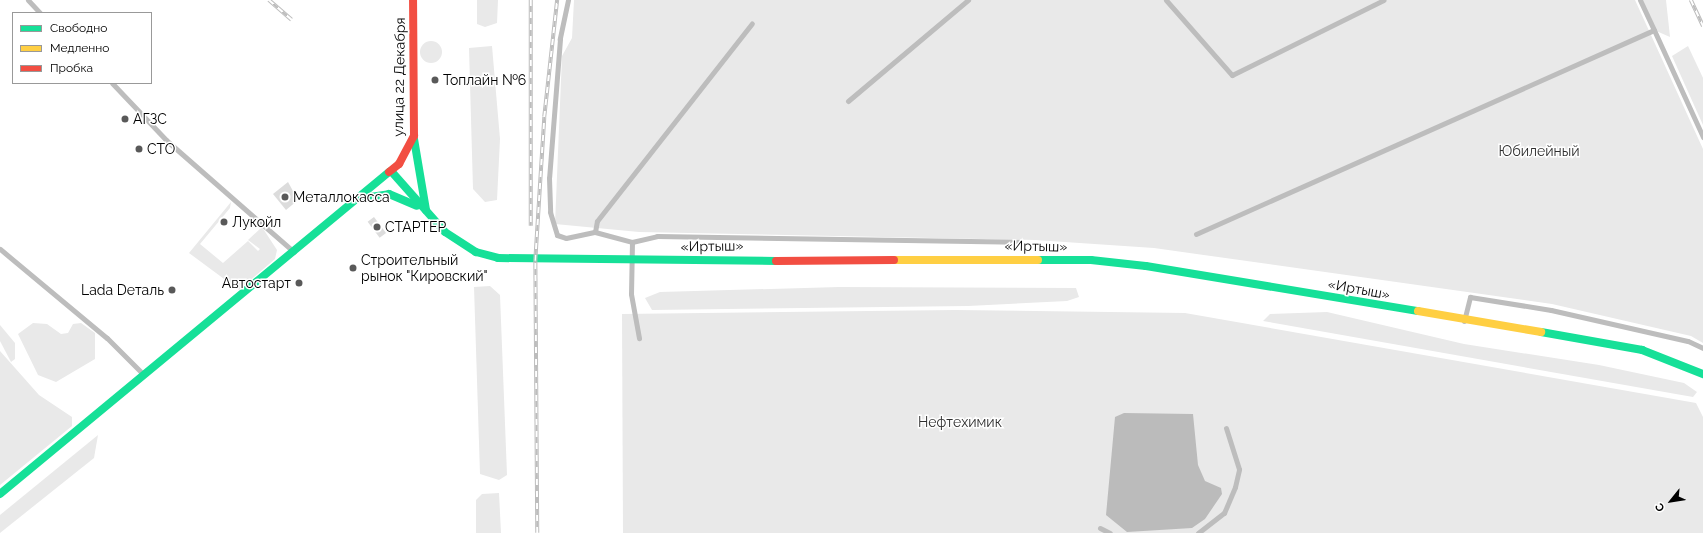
<!DOCTYPE html>
<html>
<head>
<meta charset="utf-8">
<style>
  body { margin:0 }
  #map { position:relative; width:1703px; height:533px; overflow:hidden; background:#fff; font-family:Raleway,sans-serif }
  div>[style] { position:absolute }
  .green>* { inset:0; background:#e9e9e9 }
  .round { border-radius:50% }
  .water>* { inset:0; background:#bbb }
  .building>* { inset:0; background:#dcdcdc; transform-origin:0 0 }
  .street>* { height:5px; margin:-2.5px; padding:0 2.5px; transform-origin:2.5px; border-radius:2.5px; background:#bdbdbd }
  .fast>* { height:8px; margin:-4px; padding:0 4px; transform-origin:4px; border-radius:4px; background:#16e098 }
  .slow>* { height:8px; margin:-4px; padding:0 4px; transform-origin:4px; border-radius:4px; background:#ffcf43 }
  .jam>* { height:8px; margin:-4px; padding:0 4px; transform-origin:4px; border-radius:4px; background:#f24e42 }
  .rail>* { height:3.5px; margin-top:-1.75px; transform-origin:0; background:repeating-linear-gradient(90deg,#fff 0 6px,#bdbdbd 0 12px); box-sizing:border-box; border-block:1px solid #bdbdbd }
  .dots>* { width:11px; height:11px; translate:-50% -50%; box-sizing:border-box; border:2px solid #fff; border-radius:50% }
  span { translate:-50% -50%; white-space:nowrap; text-align:center; line-height:1.15; -webkit-text-stroke:3px #fff; paint-order:stroke }
  .street-label { font-size:14px; color:#000 }
  .poi-label { font-size:14px; color:#000 }
  .left { translate:0 -50%; text-align:left }
  .right { translate:-100% -50%; text-align:right }
  .park-label { font-size:14px; color:#2e2e2e }
  .legend { position:absolute; left:12px; top:12px; width:140px; height:72px; box-sizing:border-box; background:#fff; border:1px solid #999; margin:0; padding:5px 7px; list-style:none; font-size:12px; color:#000 }
  .legend li { display:flex; align-items:center; gap:8px; height:20px }
  .legend b { width:20px; border:1px solid #999 }
  .north { position:absolute; left:1651px; top:481px; width:40px; height:40px; -webkit-text-stroke:3px #fff; paint-order:stroke; rotate:240deg; font-size:11px; font-weight:700; line-height:16px; text-align:center; color:#000 }
  .north::after { content:''; display:block; margin:auto; width:14px; height:18px; background:#000; clip-path:polygon(50% 0,100% 100%,50% 72%,0 100%) }
</style>
</head>
<body>
<div id="map">
  <div class="green">
    <i style="clip-path:polygon(477px 0,498px 0,497px 23px,485px 27px,477px 24px)"></i>
    <i style="clip-path:polygon(574px 0,1635px 0,1703px 149px,1703px 343px,1691px 336px,1552px 304px,1154px 248px,1035px 240px,639px 232px,555px 224px,562px 56px,572px 38px)"></i>
    <i style="clip-path:polygon(1640px 0,1666px 0,1670px 37px,1654px 30px)"></i>
    <i class="round" style="left:420px;top:41px;width:22px;height:22px"></i>
    <i style="clip-path:polygon(492px 46px,500px 139px,497px 200px,485px 202px,473px 189px,469px 48px)"></i>
    <i style="clip-path:polygon(1688px 46px,1703px 78px,1703px 125px,1672px 56px)"></i>
    <i style="clip-path:polygon(231px 202px,230px 208px,200px 244px,223px 263px,248px 241px,258px 251px,260px 249px,248px 240px,262px 227px,277px 250px,275px 259px,239px 290px,189px 253px)"></i>
    <i style="clip-path:polygon(490px 286px,500px 295px,507px 475px,499px 480px,480px 474px,474px 287px)"></i>
    <i style="clip-path:polygon(839px 287px,1076px 288px,1079px 297px,1067px 301px,968px 306px,652px 310px,645px 298px,660px 292px)"></i>
    <i style="clip-path:polygon(955px 310px,1185px 313px,1696px 403px,1703px 417px,1703px 533px,623px 533px,622px 314px)"></i>
    <i style="clip-path:polygon(1327px 312px,1464px 344px,1599px 365px,1684px 383px,1697px 392px,1693px 397px,1263px 321px,1270px 314px)"></i>
    <i style="clip-path:polygon(33px 323px,47px 324px,61px 334px,68px 333px,73px 324px,81px 323px,95px 333px,95px 359px,56px 382px,38px 375px,18px 334px)"></i>
    <i style="clip-path:polygon(0 325px,15px 343px,15px 359px,11px 362px,0 341px)"></i>
    <i style="clip-path:polygon(0 351px,39px 395px,72px 417px,72px 426px,0 485px)"></i>
    <i style="clip-path:polygon(98px 435px,94px 458px,0 533px,0 515px)"></i>
    <i style="clip-path:polygon(499px 493px,501px 533px,476px 533px,476px 500px,482px 494px)"></i>
  </div>
  <div class="water">
    <i style="clip-path:polygon(1124px 413px,1193px 414px,1198px 465px,1205px 481px,1221px 488px,1222px 494px,1205px 519px,1192px 528px,1127px 532px,1106px 515px,1115px 417px)"></i>
  </div>
  <div class="building">
    <i style="clip-path:polygon(288px 182px,298px 200px,286px 210px,273px 194px)"></i>
    <i style="left:374px;top:217px;width:20px;height:8px;rotate:53deg"></i>
  </div>
  <div class="street">
    <i style="left:28px;top:0;width:18px;rotate:47deg"></i>
    <i style="left:568px;top:0;width:40px;rotate:102deg"></i>
    <i style="left:560px;top:39px;width:139px;rotate:94.5deg"></i>
    <i style="left:549px;top:178px;width:34px;rotate:88deg"></i>
    <i style="left:550px;top:212px;width:24px;rotate:73deg"></i>
    <i style="left:557px;top:235px;width:9px;rotate:18deg"></i>
    <i style="left:566px;top:238px;width:30px;rotate:-12deg"></i>
    <i style="left:595px;top:232px;width:38px;rotate:15deg"></i>
    <i style="left:632px;top:242px;width:26px;rotate:-13deg"></i>
    <i style="left:657px;top:236px;width:362px;rotate:0.9deg"></i>
    <i style="left:1166px;top:0;width:100px;rotate:48.7deg"></i>
    <i style="left:1232px;top:75px;width:169px;rotate:-26.3deg"></i>
    <i style="left:1640px;top:0;width:33px;rotate:65deg"></i>
    <i style="left:112px;top:83px;width:79px;rotate:46.5deg"></i>
    <i style="left:166px;top:140px;width:170px;rotate:41.2deg"></i>
    <i style="left:848px;top:101px;width:157px;rotate:-40.1deg"></i>
    <i style="left:595px;top:232px;width:11px;rotate:-80deg"></i>
    <i style="left:597px;top:221px;width:251px;rotate:-51.9deg"></i>
    <i style="left:1196px;top:234px;width:501px;rotate:-24.01deg"></i>
    <i style="left:1654px;top:30px;width:118px;rotate:65.4deg"></i>
    <i style="left:632px;top:242px;width:52px;rotate:91.1deg"></i>
    <i style="left:631px;top:294px;width:45px;rotate:79.7deg"></i>
    <i style="left:0;top:249px;width:139px;rotate:39.8deg"></i>
    <i style="left:107px;top:338px;width:52px;rotate:45deg"></i>
    <i style="left:1464px;top:321px;width:25px;rotate:-76deg"></i>
    <i style="left:1470px;top:297px;width:82px;rotate:9.1deg"></i>
    <i style="left:1551px;top:310px;width:140px;rotate:12.8deg"></i>
    <i style="left:1688px;top:341px;width:17px;rotate:25deg"></i>
    <i style="left:1100px;top:528px;width:11px;rotate:27deg"></i>
    <i style="left:1198px;top:533px;width:33px;rotate:-38deg"></i>
    <i style="left:1224px;top:513px;width:28px;rotate:-67deg"></i>
    <i style="left:1235px;top:487px;width:18px;rotate:-77deg"></i>
    <i style="left:1239px;top:469px;width:43px;rotate:-107.6deg"></i>
  </div>
  <div class="fast">
    <i style="left:414px;top:139px;width:72px;rotate:80.4deg"></i>
    <i style="left:391px;top:171px;width:81px;rotate:48.5deg"></i>
    <i style="left:445px;top:232px;width:37px;rotate:33deg"></i>
    <i style="left:476px;top:252px;width:23px;rotate:15deg"></i>
    <i style="left:498px;top:258px;width:278px;rotate:0.6deg"></i>
    <i style="left:364px;top:198px;width:25px;rotate:-9deg"></i>
    <i style="left:389px;top:194px;width:30px;rotate:23deg"></i>
    <i style="left:1038px;top:260px;width:53px"></i>
    <i style="left:1091px;top:260px;width:55px;rotate:6.2deg"></i>
    <i style="left:1146px;top:266px;width:276px;rotate:9.4deg"></i>
    <i style="left:1541px;top:332px;width:103px;rotate:10.1deg"></i>
    <i style="left:1642px;top:350px;width:66px;rotate:21.5deg"></i>
    <i style="left:0;top:494px;width:505px;rotate:-39.62deg"></i>
  </div>
  <div class="slow">
    <i style="left:894px;top:260px;width:144px"></i>
    <i style="left:1418px;top:311px;width:125px;rotate:9.7deg"></i>
  </div>
  <div class="jam">
    <i style="left:389px;top:172px;width:13px;rotate:-39deg"></i>
    <i style="left:399px;top:164px;width:32px;rotate:-62deg"></i>
    <i style="left:414px;top:136px;width:136px;rotate:-90.4deg"></i>
    <i style="left:776px;top:261px;width:118px;rotate:-0.5deg"></i>
  </div>
  <div class="rail">
    <i style="left:269px;top:0;width:30px;rotate:41deg"></i>
    <i style="left:531px;top:0;width:226px;rotate:90deg"></i>
    <i style="left:1691px;top:0;width:29px;rotate:65deg"></i>
    <i style="left:537px;top:533px;width:272px;rotate:-90.4deg"></i>
    <i style="left:535px;top:261px;width:144px;rotate:-86.4deg"></i>
    <i style="left:544px;top:117px;width:118px;rotate:-83.7deg"></i>
  </div>
  <div class="dots">
    <i style="left:435px;top:80px;background:#595959"></i>
    <i style="left:125px;top:119px;background:#595959"></i>
    <i style="left:139px;top:149px;background:#595959"></i>
    <i style="left:285px;top:197px;background:#595959"></i>
    <i style="left:224px;top:222px;background:#595959"></i>
    <i style="left:377px;top:227px;background:#595959"></i>
    <i style="left:353px;top:268px;background:#595959"></i>
    <i style="left:299px;top:283px;background:#595959"></i>
    <i style="left:172px;top:290px;background:#595959"></i>
  </div>
  <div class="street-label">
    <span style="left:399px;top:77px;rotate:-89deg">улица 22 Декабря</span>
    <span style="left:712px;top:246px;rotate:-1deg">«Иртыш»</span>
    <span style="left:1036px;top:246px;rotate:1deg">«Иртыш»</span>
    <span style="left:1359px;top:289px;rotate:10deg">«Иртыш»</span>
  </div>
  <div class="poi-label">
    <span class="left" style="left:443px;top:80px">Топлайн №6</span>
    <span class="left" style="left:133px;top:119px">АГЗС</span>
    <span class="left" style="left:147px;top:149px">СТО</span>
    <span class="left" style="left:293px;top:197px">Металлокасса</span>
    <span class="left" style="left:232px;top:222px">Лукойл</span>
    <span class="left" style="left:385px;top:227px">СТАРТЕР</span>
    <span class="left" style="left:361px;top:268px">Строительный<br>рынок "Кировский"</span>
    <span class="right" style="left:291px;top:283px">Автостарт</span>
    <span class="right" style="left:164px;top:290px">Lada Dеталь</span>
  </div>
  <div class="park-label">
    <span style="left:1539px;top:151px">Юбилейный</span>
    <span style="left:960px;top:422px">Нефтехимик</span>
  </div>
  <ul class="legend">
  <li><b style="height:5px;background:#16e098"></b>Свободно</li>
  <li><b style="height:5px;background:#ffcf43"></b>Медленно</li>
  <li><b style="height:5px;background:#f24e42"></b>Пробка</li>
  </ul>
  <div class="north">С</div>
</div>
</body>
</html>
